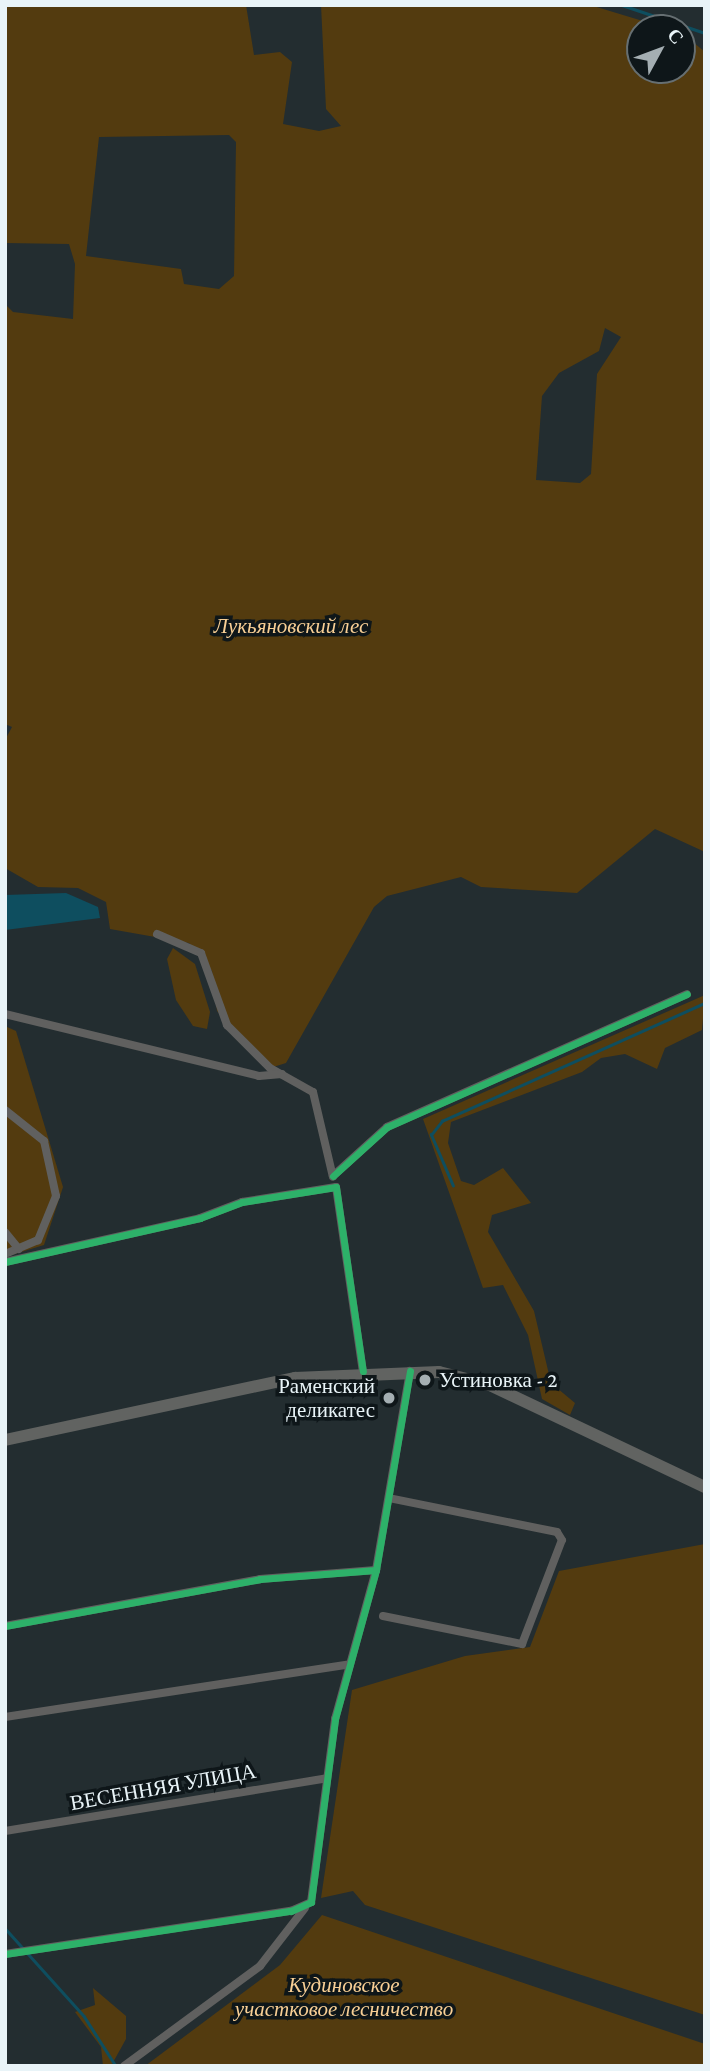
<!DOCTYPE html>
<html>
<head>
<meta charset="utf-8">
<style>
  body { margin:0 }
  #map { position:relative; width:710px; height:2071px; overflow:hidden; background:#232d30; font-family:"Crimson Pro",serif }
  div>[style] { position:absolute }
  .green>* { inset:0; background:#533b0f }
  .water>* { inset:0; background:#0e4e5f }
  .stream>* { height:2.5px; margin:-1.25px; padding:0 1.25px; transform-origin:1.25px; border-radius:1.25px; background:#0e4e5f }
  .street>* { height:8px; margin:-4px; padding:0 4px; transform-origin:4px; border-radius:4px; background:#60605f }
  .secondary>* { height:12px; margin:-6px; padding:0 6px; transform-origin:6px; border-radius:6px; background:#616361 }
  .cycleway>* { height:7px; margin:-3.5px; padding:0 3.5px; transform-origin:3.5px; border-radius:3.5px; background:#2db169 }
  .dots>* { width:19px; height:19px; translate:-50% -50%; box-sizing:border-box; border:4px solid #0e1619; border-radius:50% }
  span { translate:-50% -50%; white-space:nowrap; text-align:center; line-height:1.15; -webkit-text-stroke:7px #0e1619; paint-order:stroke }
  .park-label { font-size:21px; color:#f8cf95; font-style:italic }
  .poi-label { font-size:21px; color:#e9f4f8 }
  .left { translate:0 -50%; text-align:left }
  .right { translate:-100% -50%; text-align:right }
  .street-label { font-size:21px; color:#e9f4f8 }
  .frame { position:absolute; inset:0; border:7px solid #e9f4f8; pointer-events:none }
  .north { position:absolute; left:626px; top:14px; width:70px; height:70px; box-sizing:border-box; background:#0e1619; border:2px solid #666f72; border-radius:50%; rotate:49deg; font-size:19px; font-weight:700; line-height:28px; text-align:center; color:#e9f4f8 }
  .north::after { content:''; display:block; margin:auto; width:24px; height:32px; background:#a4aeb2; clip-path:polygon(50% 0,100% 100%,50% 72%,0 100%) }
</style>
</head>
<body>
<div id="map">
  <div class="green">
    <i style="clip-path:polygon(evenodd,5px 5px,246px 5px,254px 55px,280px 52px,292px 62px,283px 124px,319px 131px,341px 126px,326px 109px,321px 5px,590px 5px,666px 28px,640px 28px,640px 70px,682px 70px,682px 33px,705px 52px,705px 852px,655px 829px,577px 893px,481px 887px,461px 877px,387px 896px,374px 907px,286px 1063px,270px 1068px,217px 1011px,212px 971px,189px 943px,110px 929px,106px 902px,78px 888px,38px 887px,5px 868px,5px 740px,12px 727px,5px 724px,5px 304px,13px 312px,73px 319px,75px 264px,69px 244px,5px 243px,5px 5px,229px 135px,236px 142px,234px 276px,219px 289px,184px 284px,181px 269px,86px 256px,99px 137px,229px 135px,5px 5px,605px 328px,621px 337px,597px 374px,591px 474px,580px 483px,536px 480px,542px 396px,559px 373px,599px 351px,605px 328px)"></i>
    <i style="clip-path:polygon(173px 948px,195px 964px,210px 1012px,207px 1029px,193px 1026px,176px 1000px,167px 959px)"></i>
    <i style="clip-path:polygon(705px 995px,702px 1030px,665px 1048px,657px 1069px,625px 1054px,601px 1058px,582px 1072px,451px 1122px,448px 1143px,461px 1181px,474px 1185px,503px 1168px,531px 1203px,492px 1215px,488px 1232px,534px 1311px,551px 1383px,575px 1403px,570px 1415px,542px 1399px,528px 1335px,503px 1285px,483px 1288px,423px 1119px)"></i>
    <i style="clip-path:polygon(5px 1026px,16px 1031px,63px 1187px,44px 1245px,5px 1257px)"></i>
    <i style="clip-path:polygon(705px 1544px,705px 2015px,365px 1905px,353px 1891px,321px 1898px,352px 1690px,465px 1656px,530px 1647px,559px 1571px)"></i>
    <i style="clip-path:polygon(322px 1915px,705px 2044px,705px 2066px,145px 2066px,280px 1965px)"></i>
    <i style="clip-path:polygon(93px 1988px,126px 2016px,126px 2039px,111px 2066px,103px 2066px,101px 2047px,75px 2012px,95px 2005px)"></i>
  </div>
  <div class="water">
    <i style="clip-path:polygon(66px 893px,98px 907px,100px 918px,5px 930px,5px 895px)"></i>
  </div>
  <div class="stream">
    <i style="left:622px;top:5px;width:88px;rotate:18.6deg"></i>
    <i style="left:453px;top:1186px;width:56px;rotate:-113.3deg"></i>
    <i style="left:431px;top:1135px;width:18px;rotate:-52deg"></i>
    <i style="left:442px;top:1121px;width:288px;rotate:-24.2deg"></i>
    <i style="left:5px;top:1928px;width:118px;rotate:48.1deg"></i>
    <i style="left:84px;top:2016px;width:59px;rotate:57.4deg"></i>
  </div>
  <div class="street">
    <i style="left:157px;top:934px;width:48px;rotate:23.4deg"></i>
    <i style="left:201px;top:953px;width:77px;rotate:70.1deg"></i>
    <i style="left:227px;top:1025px;width:61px;rotate:45deg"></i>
    <i style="left:270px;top:1068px;width:49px;rotate:29.2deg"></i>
    <i style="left:313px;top:1092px;width:87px;rotate:76.8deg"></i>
    <i style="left:5px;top:1014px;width:261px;rotate:13.7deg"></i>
    <i style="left:259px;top:1076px;width:23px;rotate:-5deg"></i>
    <i style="left:5px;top:1110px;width:50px;rotate:38.5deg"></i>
    <i style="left:44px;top:1141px;width:56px;rotate:77.7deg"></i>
    <i style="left:56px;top:1196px;width:48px;rotate:112.2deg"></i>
    <i style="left:38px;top:1240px;width:36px;rotate:157deg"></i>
    <i style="left:333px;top:1176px;width:73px;rotate:-42.2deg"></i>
    <i style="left:387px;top:1127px;width:328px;rotate:-23.9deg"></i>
    <i style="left:5px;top:1232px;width:22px;rotate:51deg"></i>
    <i style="left:5px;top:1262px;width:200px;rotate:-12.7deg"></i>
    <i style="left:200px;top:1218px;width:45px;rotate:-20.9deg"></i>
    <i style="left:242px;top:1202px;width:95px;rotate:-9.1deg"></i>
    <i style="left:336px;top:1187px;width:186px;rotate:81.7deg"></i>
    <i style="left:383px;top:1616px;width:142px;rotate:11.4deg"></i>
    <i style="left:522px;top:1644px;width:111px;rotate:-69deg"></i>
    <i style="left:562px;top:1540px;width:9px;rotate:-122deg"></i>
    <i style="left:557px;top:1532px;width:171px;rotate:-168.6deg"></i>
    <i style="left:5px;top:1626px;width:259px;rotate:-10.4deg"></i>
    <i style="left:260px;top:1579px;width:116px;rotate:-4.4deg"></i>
    <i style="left:5px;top:1717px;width:349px;rotate:-8.7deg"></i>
    <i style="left:5px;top:1831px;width:326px;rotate:-9.3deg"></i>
    <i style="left:5px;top:1954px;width:289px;rotate:-8.6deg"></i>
    <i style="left:291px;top:1911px;width:22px;rotate:-24deg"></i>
    <i style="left:311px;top:1902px;width:185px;rotate:-82.5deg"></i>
    <i style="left:335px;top:1719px;width:155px;rotate:-74.6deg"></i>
    <i style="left:376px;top:1570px;width:202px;rotate:-80.3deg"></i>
    <i style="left:124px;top:2066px;width:169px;rotate:-36.3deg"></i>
    <i style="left:260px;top:1966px;width:73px;rotate:-52.2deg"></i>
  </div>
  <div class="secondary">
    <i style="left:5px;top:1440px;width:297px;rotate:-12.1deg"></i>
    <i style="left:295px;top:1378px;width:144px;rotate:-2.4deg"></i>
    <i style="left:439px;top:1372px;width:53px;rotate:14.3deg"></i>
    <i style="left:490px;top:1385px;width:238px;rotate:25.4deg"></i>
  </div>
  <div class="cycleway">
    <i style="left:333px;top:1176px;width:73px;rotate:-42.2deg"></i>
    <i style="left:387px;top:1127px;width:328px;rotate:-23.9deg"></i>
    <i style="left:5px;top:1262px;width:200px;rotate:-12.7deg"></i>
    <i style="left:200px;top:1218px;width:45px;rotate:-20.9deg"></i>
    <i style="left:242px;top:1202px;width:95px;rotate:-9.1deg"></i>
    <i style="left:336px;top:1187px;width:186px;rotate:81.7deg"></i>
    <i style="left:5px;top:1626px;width:259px;rotate:-10.4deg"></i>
    <i style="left:260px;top:1579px;width:116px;rotate:-4.4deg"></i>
    <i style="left:5px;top:1954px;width:289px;rotate:-8.6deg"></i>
    <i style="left:291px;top:1911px;width:22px;rotate:-24deg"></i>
    <i style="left:311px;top:1902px;width:185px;rotate:-82.5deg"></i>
    <i style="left:335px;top:1719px;width:155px;rotate:-74.6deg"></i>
    <i style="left:376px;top:1570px;width:202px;rotate:-80.3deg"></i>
  </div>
  <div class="dots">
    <i style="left:425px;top:1380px;background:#a4aeb2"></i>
    <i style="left:389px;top:1398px;background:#a4aeb2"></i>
  </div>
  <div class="park-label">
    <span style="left:291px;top:626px">Лукьяновский лес</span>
    <span style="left:344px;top:1997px">Кудиновское<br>участковое лесничество</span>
  </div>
  <div class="poi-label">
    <span class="left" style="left:439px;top:1380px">Устиновка - 2</span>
    <span class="right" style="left:375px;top:1398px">Раменский<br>деликатес</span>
  </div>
  <div class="street-label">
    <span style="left:163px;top:1787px;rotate:-10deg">ВЕСЕННЯЯ УЛИЦА</span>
  </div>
  <div class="frame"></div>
  <div class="north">С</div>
</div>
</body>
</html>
